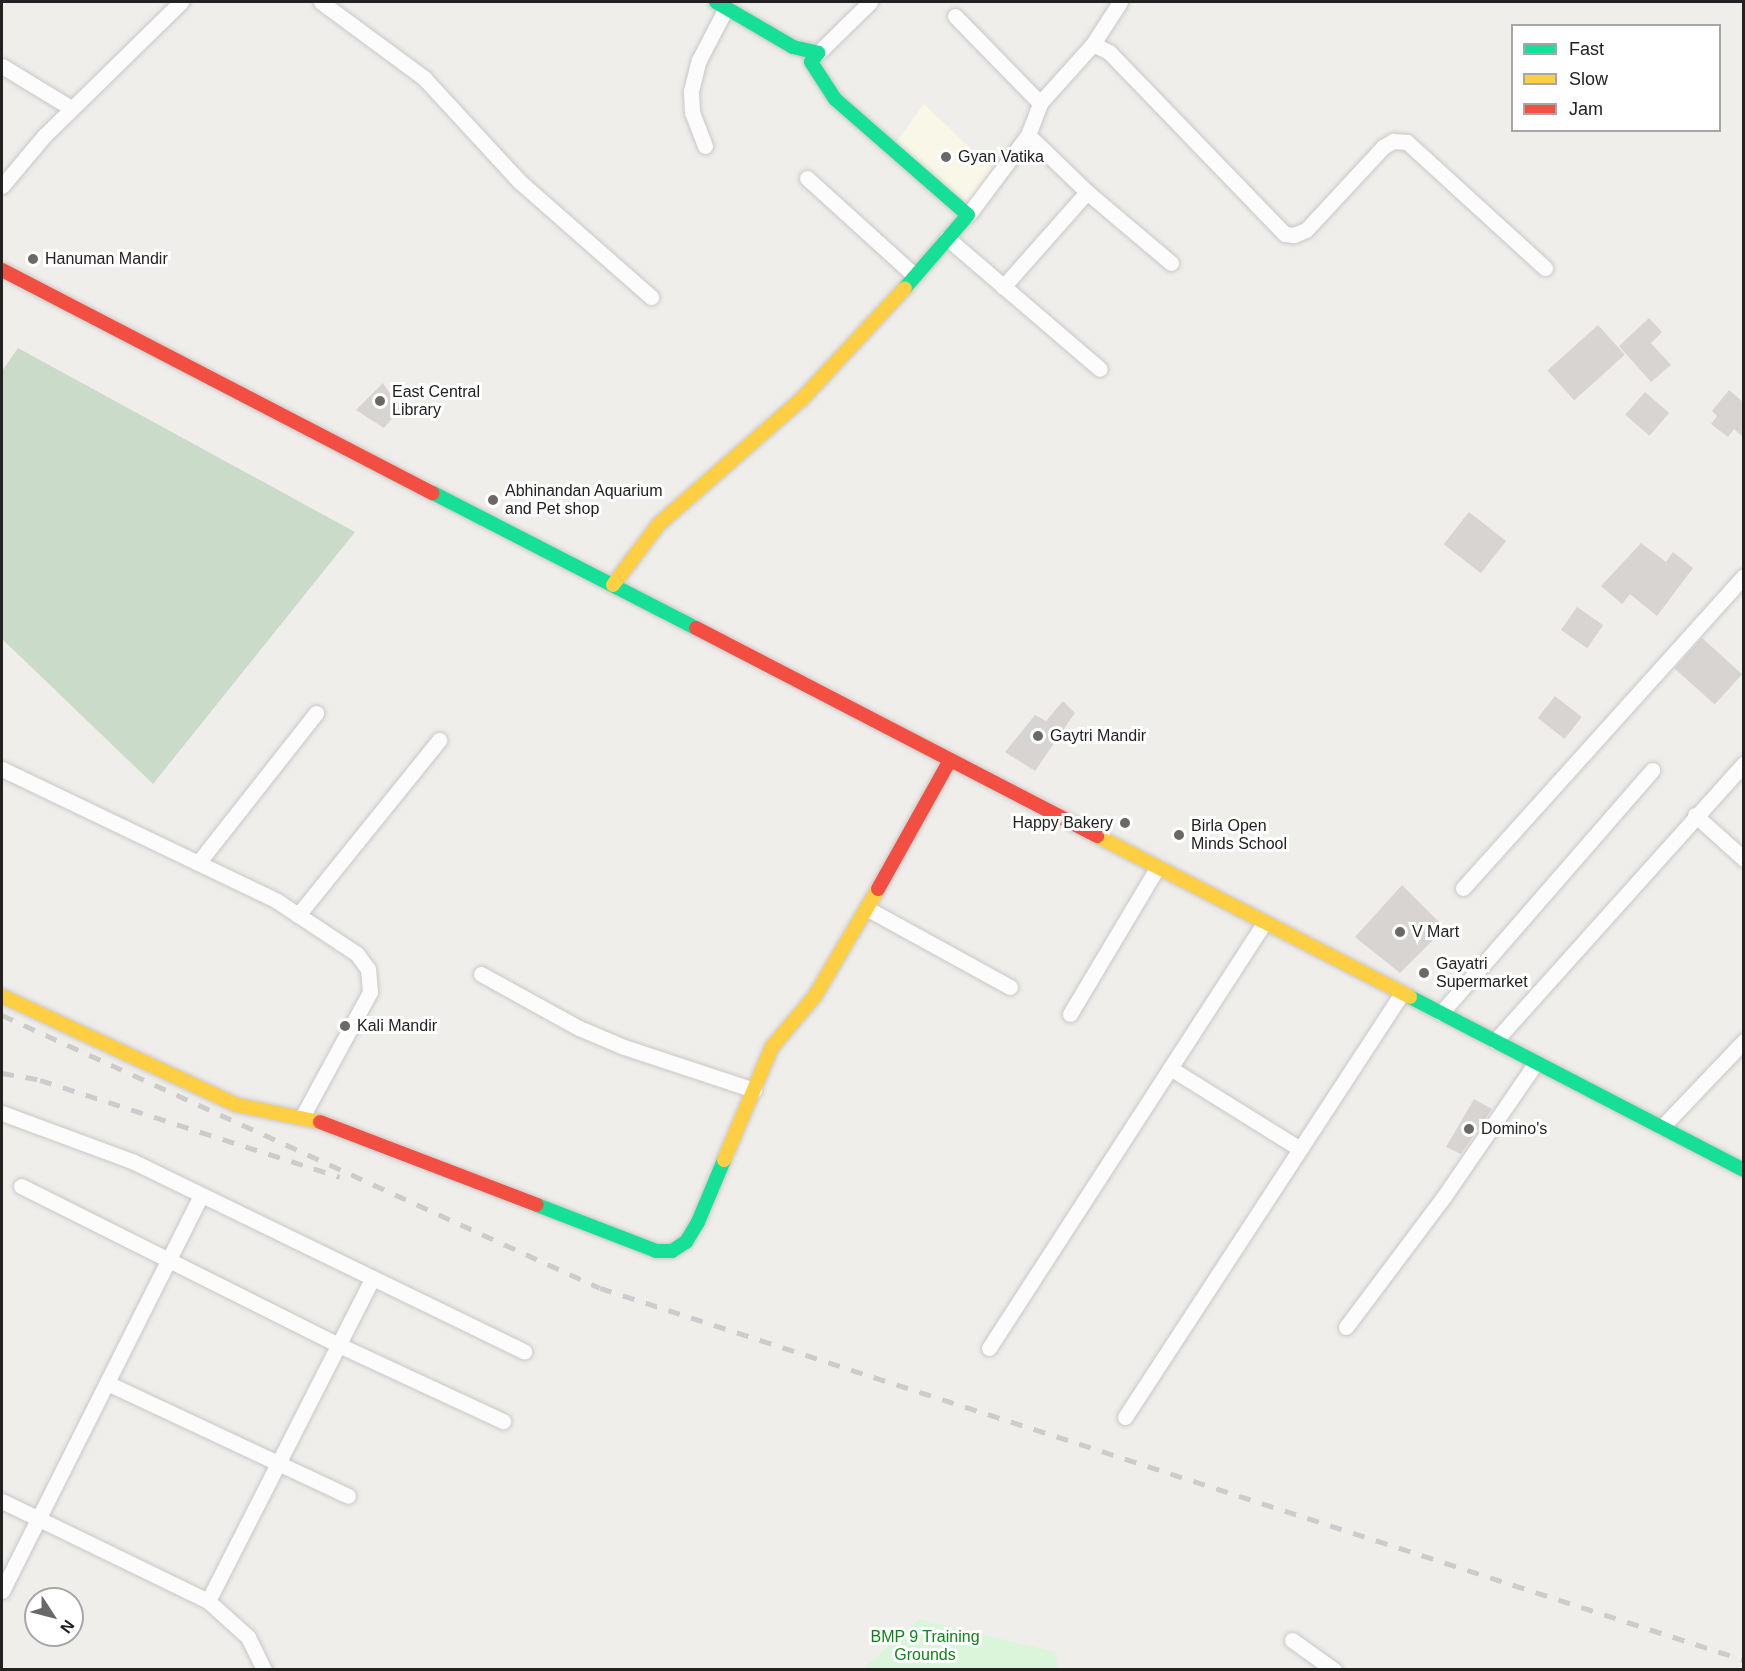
<!DOCTYPE html>
<html>
<head>
<meta charset="utf-8">
<style>
  body { margin:0 }
  #map { position:relative; width:1745px; height:1671px; overflow:hidden; background:#f0eeeb; font-family:Helvetica,sans-serif }
  div>[style] { position:absolute }
  .education>* { inset:0; background:#f8f7e8 }
  .cemetery>* { inset:0; background:#cadbca }
  .park>* { inset:0; background:#daf5da }
  .building>* { inset:0; background:#d7d4d2; transform-origin:0 0 }
  .roads { filter:drop-shadow(0 0 2px #c9c8c7) drop-shadow(0 0 2px #c9c8c7) }
  .street>* { height:15px; margin:-7.5px; padding:0 7.5px; transform-origin:7.5px; border-radius:7.5px; background:#fdfcfc }
  .fast>* { height:14px; margin:-7px; padding:0 7px; transform-origin:7px; border-radius:7px; background:#16e098 }
  .slow>* { height:14px; margin:-7px; padding:0 7px; transform-origin:7px; border-radius:7px; background:#ffcf43 }
  .jam>* { height:14px; margin:-7px; padding:0 7px; transform-origin:7px; border-radius:7px; background:#f24e42 }
  .rail>* { height:4.5px; margin-top:-2.25px; transform-origin:0; background:repeating-linear-gradient(90deg,#ccc 0 12px,transparent 0 24px) }
  .dots>* { width:16px; height:16px; translate:-50% -50%; box-sizing:border-box; border:3px solid #fff; border-radius:50% }
  span { translate:-50% -50%; white-space:nowrap; text-align:center; line-height:1.15; -webkit-text-stroke:6px #fff; paint-order:stroke }
  .poi-label { font-size:16px; color:#222 }
  .left { translate:0 -50%; text-align:left }
  .right { translate:-100% -50%; text-align:right }
  .park-label { font-size:16px; color:#0c8416 }
  .frame { position:absolute; inset:0; border:3px solid #222; pointer-events:none }
  .legend { position:absolute; left:1511px; top:24px; width:210px; height:108px; box-sizing:border-box; background:#fff; border:2px solid #a7a7a7; margin:0; padding:8px 10px; list-style:none; font-size:18px; color:#222 }
  .legend li { display:flex; align-items:center; gap:12px; height:30px }
  .legend b { width:30px; border:2px solid #a7a7a7 }
  .north { position:absolute; left:24px; top:1587px; width:60px; height:60px; box-sizing:border-box; background:#fff; border:2px solid #a7a7a7; border-radius:50%; rotate:126deg; font-size:16px; font-weight:700; line-height:24px; text-align:center; color:#222 }
  .north::after { content:''; display:block; margin:auto; width:21px; height:27px; background:#6a6968; clip-path:polygon(50% 0,100% 100%,50% 72%,0 100%) }
</style>
</head>
<body>
<div id="map">
  <div class="education">
    <i style="clip-path:polygon(924px 104px,995px 172px,967px 204px,896px 143px)"></i>
  </div>
  <div class="cemetery">
    <i style="clip-path:polygon(18px 348px,355px 532px,153px 784px,2px 639px,2px 371px)"></i>
  </div>
  <div class="park">
    <i style="clip-path:polygon(919px 1619px,1055px 1652px,1058px 1669px,863px 1669px)"></i>
  </div>
  <div class="building">
    <i style="clip-path:polygon(1649px 318px,1662px 332px,1651px 343px,1671px 365px,1651px 382px,1619px 346px)"></i>
    <i style="left:1598px;top:325px;width:40px;height:68px;rotate:48deg"></i>
    <i style="clip-path:polygon(383px 383px,400px 409px,384px 428px,356px 410px)"></i>
    <i style="clip-path:polygon(1729px 390px,1743px 402px,1743px 437px,1734px 429px,1728px 437px,1711px 424px,1717px 416px,1712px 411px)"></i>
    <i style="left:1645px;top:392px;width:32px;height:30px;rotate:41deg"></i>
    <i style="left:1469px;top:512px;width:47px;height:41px;rotate:38deg"></i>
    <i style="clip-path:polygon(1641px 543px,1666px 562px,1673px 552px,1693px 568px,1657px 616px,1630px 594px,1622px 604px,1601px 586px)"></i>
    <i style="left:1577px;top:607px;width:32px;height:28px;rotate:35deg"></i>
    <i style="left:1702px;top:638px;width:54px;height:41px;rotate:42deg"></i>
    <i style="left:1555px;top:696px;width:34px;height:28px;rotate:38deg"></i>
    <i style="clip-path:polygon(1063px 701px,1075px 713px,1035px 771px,1005px 752px,1035px 715px,1046px 721px)"></i>
    <i style="clip-path:polygon(1402px 885px,1445px 928px,1400px 973px,1355px 937px)"></i>
    <i style="clip-path:polygon(1474px 1099px,1492px 1109px,1461px 1154px,1446px 1147px)"></i>
  </div>
  <div class="roads">
    <div class="street">
      <i style="left:321px;top:2px;width:128px;rotate:36.4deg"></i>
      <i style="left:424px;top:78px;width:140px;rotate:47.3deg"></i>
      <i style="left:519px;top:181px;width:176px;rotate:41.3deg"></i>
      <i style="left:955px;top:16px;width:122px;rotate:45.7deg"></i>
      <i style="left:1093px;top:44px;width:50px;rotate:-57.3deg"></i>
      <i style="left:818px;top:53px;width:73px;rotate:-44.4deg"></i>
      <i style="left:2px;top:66px;width:81px;rotate:31.3deg"></i>
      <i style="left:1028px;top:135px;width:82px;rotate:44deg"></i>
      <i style="left:1087px;top:192px;width:110px;rotate:40.2deg"></i>
      <i style="left:705px;top:146px;width:36px;rotate:-111deg"></i>
      <i style="left:692px;top:112px;width:21px;rotate:-93deg"></i>
      <i style="left:691px;top:91px;width:32px;rotate:-76deg"></i>
      <i style="left:699px;top:60px;width:56px;rotate:-62.5deg"></i>
      <i style="left:807px;top:178px;width:143px;rotate:42.2deg"></i>
      <i style="left:2px;top:186px;width:65px;rotate:-50deg"></i>
      <i style="left:44px;top:136px;width:192px;rotate:-44.4deg"></i>
      <i style="left:968px;top:215px;width:100px;rotate:-53.1deg"></i>
      <i style="left:1028px;top:135px;width:34px;rotate:-69deg"></i>
      <i style="left:1040px;top:103px;width:79px;rotate:-48.1deg"></i>
      <i style="left:1093px;top:44px;width:18px;rotate:27deg"></i>
      <i style="left:1109px;top:52px;width:253px;rotate:46deg"></i>
      <i style="left:1285px;top:234px;width:9px;rotate:6deg"></i>
      <i style="left:1294px;top:235px;width:13px;rotate:-23deg"></i>
      <i style="left:1306px;top:230px;width:113px;rotate:-47.1deg"></i>
      <i style="left:1383px;top:147px;width:12px;rotate:-31deg"></i>
      <i style="left:1393px;top:141px;width:14px;rotate:4deg"></i>
      <i style="left:1407px;top:142px;width:187px;rotate:42.4deg"></i>
      <i style="left:947px;top:238px;width:201px;rotate:40.6deg"></i>
      <i style="left:1003px;top:287px;width:127px;rotate:-48.5deg"></i>
      <i style="left:2px;top:769px;width:305px;rotate:25.6deg"></i>
      <i style="left:277px;top:901px;width:96px;rotate:33.5deg"></i>
      <i style="left:357px;top:954px;width:19px;rotate:54deg"></i>
      <i style="left:368px;top:969px;width:23px;rotate:85deg"></i>
      <i style="left:370px;top:992px;width:142px;rotate:118.5deg"></i>
      <i style="left:1695px;top:815px;width:66px;rotate:41.9deg"></i>
      <i style="left:198px;top:863px;width:191px;rotate:-51.8deg"></i>
      <i style="left:1463px;top:888px;width:420px;rotate:-48deg"></i>
      <i style="left:868px;top:909px;width:162px;rotate:28.8deg"></i>
      <i style="left:298px;top:915px;width:225px;rotate:-51.1deg"></i>
      <i style="left:481px;top:974px;width:112px;rotate:28.9deg"></i>
      <i style="left:579px;top:1028px;width:49px;rotate:22.9deg"></i>
      <i style="left:624px;top:1047px;width:137px;rotate:18.3deg"></i>
      <i style="left:1441px;top:1013px;width:322px;rotate:-49deg"></i>
      <i style="left:1070px;top:1014px;width:170px;rotate:-59.2deg"></i>
      <i style="left:1495px;top:1041px;width:373px;rotate:-48.1deg"></i>
      <i style="left:1170px;top:1068px;width:153px;rotate:31.9deg"></i>
      <i style="left:2px;top:1113px;width:139px;rotate:20.3deg"></i>
      <i style="left:132px;top:1161px;width:436px;rotate:25.9deg"></i>
      <i style="left:1662px;top:1127px;width:119px;rotate:-46.4deg"></i>
      <i style="left:21px;top:1186px;width:356px;rotate:26.6deg"></i>
      <i style="left:339px;top:1345px;width:181px;rotate:24.9deg"></i>
      <i style="left:1346px;top:1327px;width:165px;rotate:-53.1deg"></i>
      <i style="left:1445px;top:1195px;width:159px;rotate:-55.5deg"></i>
      <i style="left:989px;top:1348px;width:506px;rotate:-57.09deg"></i>
      <i style="left:107px;top:1383px;width:266px;rotate:25.1deg"></i>
      <i style="left:1125px;top:1417px;width:506px;rotate:-56.84deg"></i>
      <i style="left:2px;top:1501px;width:229px;rotate:25.9deg"></i>
      <i style="left:208px;top:1601px;width:54px;rotate:42deg"></i>
      <i style="left:248px;top:1637px;width:37px;rotate:64deg"></i>
      <i style="left:2px;top:1591px;width:443px;rotate:-63.3deg"></i>
      <i style="left:208px;top:1601px;width:361px;rotate:-63deg"></i>
      <i style="left:1292px;top:1640px;width:52px;rotate:35.5deg"></i>
    </div>
    <div class="fast">
      <i style="left:716px;top:2px;width:89px;rotate:30.3deg"></i>
      <i style="left:793px;top:47px;width:26px;rotate:13deg"></i>
      <i style="left:818px;top:53px;width:11px;rotate:128deg"></i>
      <i style="left:811px;top:62px;width:44px;rotate:57deg"></i>
      <i style="left:835px;top:99px;width:176px;rotate:41.1deg"></i>
      <i style="left:968px;top:215px;width:96px;rotate:130.8deg"></i>
      <i style="left:433px;top:493px;width:296px;rotate:27.2deg"></i>
      <i style="left:1410px;top:997px;width:376px;rotate:27.4deg"></i>
      <i style="left:537px;top:1205px;width:128px;rotate:21.1deg"></i>
      <i style="left:656px;top:1251px;width:16px"></i>
      <i style="left:672px;top:1251px;width:17px;rotate:-33deg"></i>
      <i style="left:686px;top:1242px;width:23px;rotate:-59deg"></i>
      <i style="left:698px;top:1222px;width:67px;rotate:-67.2deg"></i>
    </div>
    <div class="slow">
      <i style="left:613px;top:585px;width:76px;rotate:-53deg"></i>
      <i style="left:659px;top:524px;width:190px;rotate:-41.2deg"></i>
      <i style="left:802px;top:399px;width:151px;rotate:-47.1deg"></i>
      <i style="left:1097px;top:836px;width:352px;rotate:27.2deg"></i>
      <i style="left:2px;top:996px;width:259px;rotate:24.9deg"></i>
      <i style="left:237px;top:1105px;width:85px;rotate:11.6deg"></i>
      <i style="left:724px;top:1160px;width:123px;rotate:-67deg"></i>
      <i style="left:772px;top:1047px;width:67px;rotate:-49.9deg"></i>
      <i style="left:815px;top:996px;width:124px;rotate:-59.5deg"></i>
    </div>
    <div class="jam">
      <i style="left:2px;top:270px;width:485px;rotate:27.4deg"></i>
      <i style="left:696px;top:628px;width:452px;rotate:27.4deg"></i>
      <i style="left:878px;top:889px;width:145px;rotate:-60.8deg"></i>
      <i style="left:320px;top:1122px;width:232px;rotate:20.9deg"></i>
    </div>
  </div>
  <div class="rail">
    <i style="left:2px;top:1015px;width:657px;rotate:24.54deg"></i>
    <i style="left:600px;top:1288px;width:1203px;rotate:18.01deg"></i>
    <i style="left:2px;top:1073px;width:39px;rotate:10deg"></i>
    <i style="left:40px;top:1080px;width:315px;rotate:17.9deg"></i>
  </div>
  <div class="dots">
    <i style="left:946px;top:157px;background:#6a6968"></i>
    <i style="left:33px;top:259px;background:#6a6968"></i>
    <i style="left:380px;top:401px;background:#6a6968"></i>
    <i style="left:493px;top:500px;background:#6a6968"></i>
    <i style="left:1038px;top:736px;background:#6a6968"></i>
    <i style="left:1125px;top:823px;background:#6a6968"></i>
    <i style="left:1179px;top:835px;background:#6a6968"></i>
    <i style="left:1400px;top:932px;background:#6a6968"></i>
    <i style="left:1424px;top:973px;background:#6a6968"></i>
    <i style="left:345px;top:1026px;background:#6a6968"></i>
    <i style="left:1469px;top:1129px;background:#6a6968"></i>
  </div>
  <div class="poi-label">
    <span class="left" style="left:958px;top:157px">Gyan Vatika</span>
    <span class="left" style="left:45px;top:259px">Hanuman Mandir</span>
    <span class="left" style="left:392px;top:401px">East Central<br>Library</span>
    <span class="left" style="left:505px;top:500px">Abhinandan Aquarium<br>and Pet shop</span>
    <span class="left" style="left:1050px;top:736px">Gaytri Mandir</span>
    <span class="right" style="left:1113px;top:823px">Happy Bakery</span>
    <span class="left" style="left:1191px;top:835px">Birla Open<br>Minds School</span>
    <span class="left" style="left:1412px;top:932px">V Mart</span>
    <span class="left" style="left:1436px;top:973px">Gayatri<br>Supermarket</span>
    <span class="left" style="left:357px;top:1026px">Kali Mandir</span>
    <span class="left" style="left:1481px;top:1129px">Domino's</span>
  </div>
  <div class="park-label">
    <span style="left:925px;top:1646px">BMP 9 Training<br>Grounds</span>
  </div>
  <div class="frame"></div>
  <ul class="legend">
  <li><b style="height:8px;background:#16e098"></b>Fast</li>
  <li><b style="height:8px;background:#ffcf43"></b>Slow</li>
  <li><b style="height:8px;background:#f24e42"></b>Jam</li>
  </ul>
  <div class="north">N</div>
</div>
</body>
</html>
